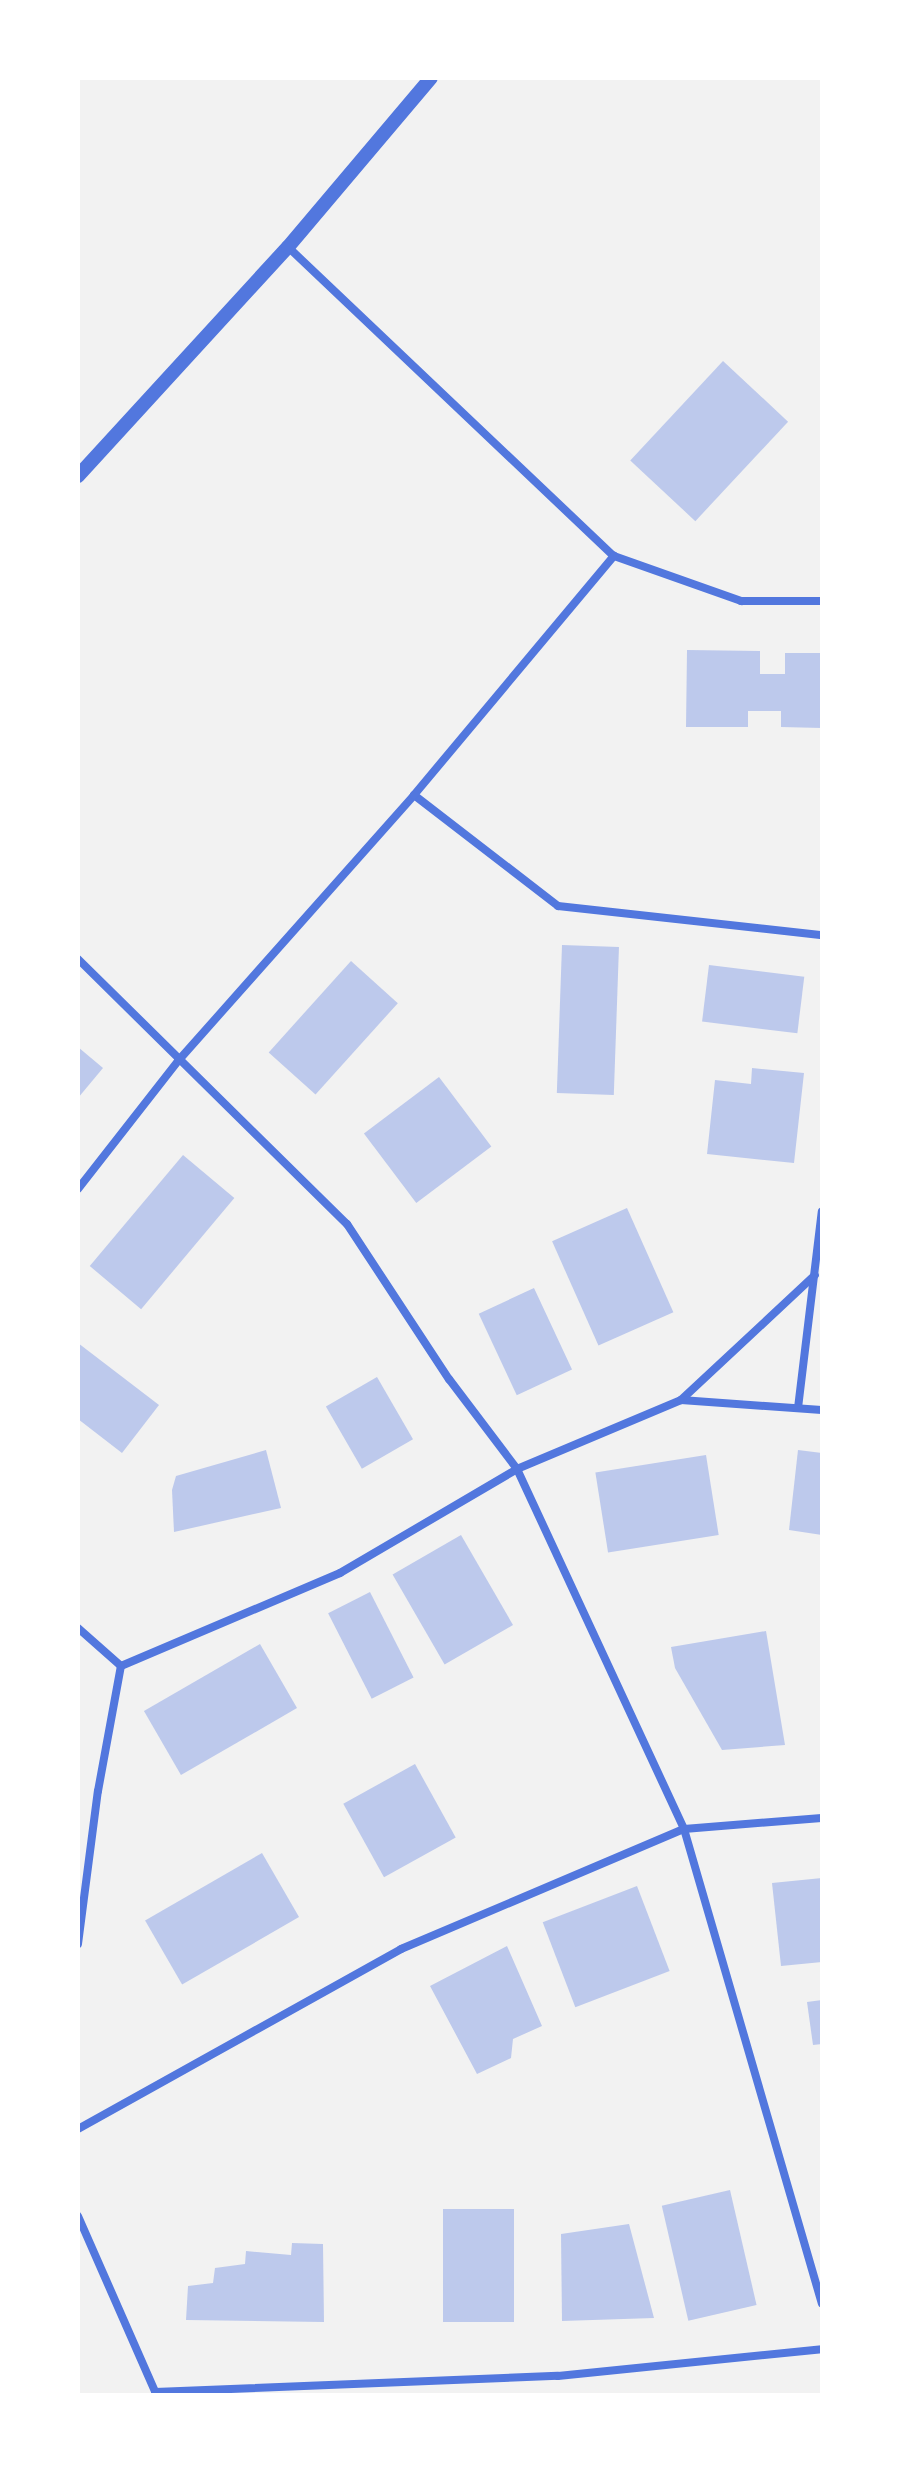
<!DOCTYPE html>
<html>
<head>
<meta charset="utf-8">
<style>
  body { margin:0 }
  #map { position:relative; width:900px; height:2473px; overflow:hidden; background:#f2f2f2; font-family:"Noto Sans",sans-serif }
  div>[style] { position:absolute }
  .building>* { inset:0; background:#bdc9ec; transform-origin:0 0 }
  .minor>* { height:8px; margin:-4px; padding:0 4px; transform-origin:4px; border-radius:4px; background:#5277de }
  .tertiary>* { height:14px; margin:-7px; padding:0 7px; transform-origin:7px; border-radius:7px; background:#5277de }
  span { translate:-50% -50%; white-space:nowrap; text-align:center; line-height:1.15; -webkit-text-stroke:8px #fff; paint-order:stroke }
  .frame { position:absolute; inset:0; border:80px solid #fff; pointer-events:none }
</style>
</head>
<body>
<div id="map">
  <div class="building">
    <i style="left:723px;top:361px;width:89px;height:136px;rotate:43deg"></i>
    <i style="clip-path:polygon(687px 650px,760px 651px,760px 674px,785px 674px,785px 653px,822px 653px,822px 728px,781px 727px,781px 711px,748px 711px,748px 727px,686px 727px)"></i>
    <i style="left:562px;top:945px;width:57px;height:148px;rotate:2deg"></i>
    <i style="left:351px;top:961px;width:63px;height:123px;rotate:42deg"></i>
    <i style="left:709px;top:965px;width:96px;height:57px;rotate:7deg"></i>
    <i style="clip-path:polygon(78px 1047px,103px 1068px,78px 1098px)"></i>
    <i style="clip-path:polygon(752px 1068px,804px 1073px,794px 1163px,707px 1154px,715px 1080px,751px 1084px)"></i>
    <i style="left:439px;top:1077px;width:87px;height:94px;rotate:53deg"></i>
    <i style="left:183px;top:1155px;width:67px;height:145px;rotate:40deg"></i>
    <i style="left:627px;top:1208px;width:114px;height:82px;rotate:66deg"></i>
    <i style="left:534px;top:1288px;width:90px;height:61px;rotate:65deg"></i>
    <i style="clip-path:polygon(78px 1343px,159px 1405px,122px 1453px,78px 1419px)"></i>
    <i style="left:377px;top:1377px;width:72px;height:59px;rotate:60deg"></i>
    <i style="clip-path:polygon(266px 1450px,281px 1508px,174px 1532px,172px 1490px,176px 1476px)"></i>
    <i style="clip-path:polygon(798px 1450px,822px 1453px,822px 1535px,789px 1530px)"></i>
    <i style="left:706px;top:1455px;width:81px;height:112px;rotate:81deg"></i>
    <i style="left:461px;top:1535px;width:104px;height:79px;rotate:60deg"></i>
    <i style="left:370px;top:1592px;width:96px;height:47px;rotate:63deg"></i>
    <i style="clip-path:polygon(766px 1631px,785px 1745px,722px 1750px,675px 1668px,671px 1647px)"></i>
    <i style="left:260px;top:1644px;width:74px;height:134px;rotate:60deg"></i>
    <i style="left:415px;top:1764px;width:84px;height:82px;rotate:61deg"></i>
    <i style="left:262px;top:1853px;width:74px;height:135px;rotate:60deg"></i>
    <i style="clip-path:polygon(822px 1878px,822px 1962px,781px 1966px,772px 1883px)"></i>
    <i style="left:637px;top:1886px;width:91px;height:101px;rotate:69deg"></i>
    <i style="clip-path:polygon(507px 1946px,542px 2026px,513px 2039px,511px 2058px,477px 2074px,430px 1986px)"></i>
    <i style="clip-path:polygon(822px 2000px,822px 2044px,813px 2045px,807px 2002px)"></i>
    <i style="left:730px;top:2190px;width:118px;height:70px;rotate:77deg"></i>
    <i style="left:443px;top:2209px;width:71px;height:113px"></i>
    <i style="clip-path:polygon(629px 2224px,654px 2318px,562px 2321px,561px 2234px)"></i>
    <i style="clip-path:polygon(292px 2243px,323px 2244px,324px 2322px,186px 2320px,188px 2286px,213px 2283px,215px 2268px,245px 2264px,246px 2251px,291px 2255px)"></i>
  </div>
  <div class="minor">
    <i style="left:288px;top:247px;width:449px;rotate:43.5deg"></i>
    <i style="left:614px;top:556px;width:135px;rotate:19.5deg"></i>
    <i style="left:741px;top:601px;width:81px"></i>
    <i style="left:414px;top:795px;width:182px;rotate:37.6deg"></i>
    <i style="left:558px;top:906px;width:266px;rotate:6.3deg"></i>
    <i style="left:78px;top:959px;width:378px;rotate:44.6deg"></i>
    <i style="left:347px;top:1224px;width:186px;rotate:56.7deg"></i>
    <i style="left:449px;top:1379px;width:113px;rotate:52.9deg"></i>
    <i style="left:517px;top:1469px;width:397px;rotate:65.1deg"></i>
    <i style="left:684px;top:1829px;width:494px;rotate:73.8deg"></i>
    <i style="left:78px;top:1189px;width:162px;rotate:-52deg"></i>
    <i style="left:178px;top:1061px;width:356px;rotate:-48.4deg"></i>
    <i style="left:414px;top:795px;width:312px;rotate:-50.1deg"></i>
    <i style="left:681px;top:1400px;width:183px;rotate:-43deg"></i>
    <i style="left:798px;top:1408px;width:198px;rotate:-83.1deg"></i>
    <i style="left:78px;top:1628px;width:57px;rotate:41.5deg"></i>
    <i style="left:121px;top:1666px;width:238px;rotate:-23deg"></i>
    <i style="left:340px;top:1573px;width:205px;rotate:-30.4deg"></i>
    <i style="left:517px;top:1469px;width:178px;rotate:-22.8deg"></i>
    <i style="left:681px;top:1400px;width:141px;rotate:4.1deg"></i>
    <i style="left:78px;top:1944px;width:154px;rotate:-82.6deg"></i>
    <i style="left:98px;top:1791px;width:127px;rotate:-79.6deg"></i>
    <i style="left:78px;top:2129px;width:370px;rotate:-29.1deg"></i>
    <i style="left:401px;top:1949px;width:307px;rotate:-23deg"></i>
    <i style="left:684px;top:1829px;width:138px;rotate:-4.6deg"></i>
    <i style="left:78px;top:2216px;width:194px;rotate:66.3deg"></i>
    <i style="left:155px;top:2392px;width:403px;rotate:-2.3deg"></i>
    <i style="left:558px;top:2376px;width:265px;rotate:-5.8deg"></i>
  </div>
  <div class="tertiary">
    <i style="left:78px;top:476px;width:311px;rotate:-47.5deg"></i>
    <i style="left:288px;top:247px;width:221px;rotate:-49.8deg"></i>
  </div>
  <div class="frame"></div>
</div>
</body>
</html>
